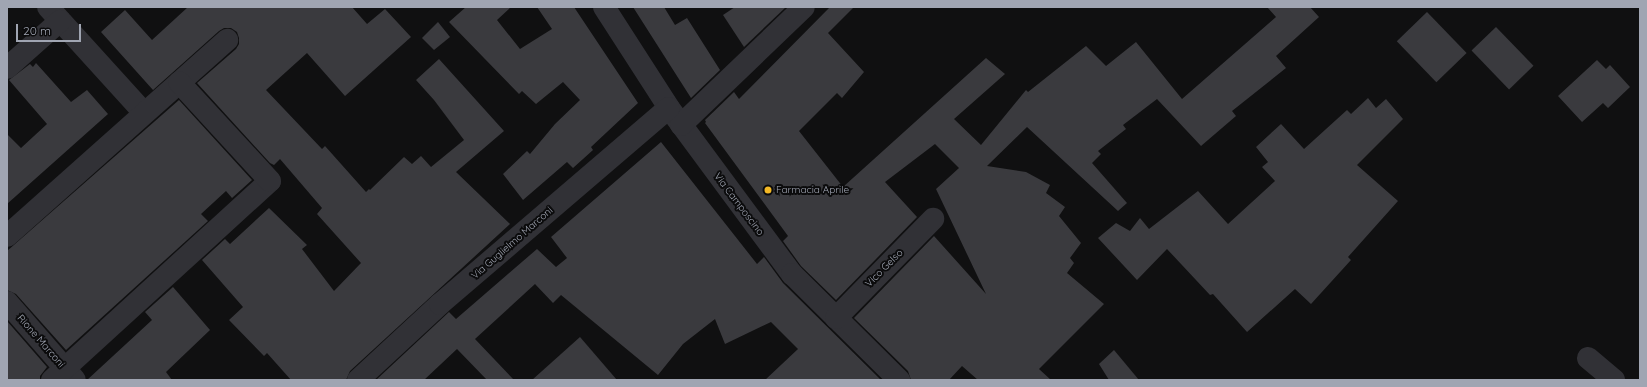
<!DOCTYPE html>
<html>
<head>
<meta charset="utf-8">
<style>
  body { margin:0 }
  #map { position:relative; width:1647px; height:387px; overflow:hidden; background:#101011; font-family:Quicksand,sans-serif }
  div>[style] { position:absolute }
  .building>* { inset:0; background:#3a3a3e; transform-origin:0 0 }
  .minor>* { height:22px; margin:-11px; padding:0 11px; transform-origin:11px; border-radius:11px; background:#313136 }
  .dots>* { width:11px; height:11px; translate:-50% -50%; box-sizing:border-box; border:2px solid #0b0b0c; border-radius:50% }
  span { translate:-50% -50%; white-space:nowrap; text-align:center; line-height:1.15; -webkit-text-stroke:4px #0b0b0c; paint-order:stroke }
  .poi-label { font-size:10px; color:#a0a5b2 }
  .left { translate:0 -50%; text-align:left }
  .street-label { font-size:10px; color:#a0a5b2 }
  .frame { position:absolute; inset:0; border:8px solid #a0a5b2; pointer-events:none }
  .scale { position:absolute; left:16px; top:24px; width:65px; height:18px; box-sizing:border-box; border:2px solid #a0a5b2; border-top:0; padding-left:5px; font-size:12px; line-height:14px; white-space:nowrap; color:#a0a5b2; -webkit-text-stroke:3px #0b0b0c; paint-order:stroke }
</style>
</head>
<body>
<div id="map">
  <div class="building">
    <i style="clip-path:polygon(188px 7px,352px 7px,367px 24px,385px 9px,411px 37px,345px 96px,307px 53px,266px 90px,322px 149px,325px 146px,366px 192px,369px 189px,370px 190px,404px 157px,412px 164px,421px 156px,431px 167px,464px 140px,434px 100px,416px 80px,439px 59px,504px 131px,456px 172px,510px 224px,350px 371px,346px 380px,291px 380px,267px 353px,264px 356px,229px 320px,243px 307px,202px 260px,225px 239px,230px 244px,269px 208px,307px 245px,302px 249px,334px 291px,361px 263px,317px 214px,322px 208px,280px 159px,274px 165px,270px 163px,197px 83px,236px 49px,239px 44px,239px 38px,237px 32px,231px 28px,224px 28px,219px 31px,153px 90px,101px 32px,125px 10px,152px 40px)"></i>
    <i style="clip-path:polygon(466px 7px,511px 7px,497px 20px,520px 49px,552px 29px,537px 7px,574px 7px,638px 103px,591px 147px,593px 150px,573px 168px,567px 162px,523px 200px,503px 174px,527px 151px,530px 154px,555px 124px,580px 100px,563px 82px,536px 104px,522px 91px,519px 94px,449px 22px)"></i>
    <i style="clip-path:polygon(633px 7px,664px 7px,675px 25px,687px 18px,720px 70px,691px 98px)"></i>
    <i style="clip-path:polygon(735px 7px,786px 7px,744px 47px,723px 15px)"></i>
    <i style="clip-path:polygon(830px 7px,854px 7px,828px 33px,864px 72px,842px 98px,837px 93px,799px 131px,843px 187px,986px 58px,1005px 74px,954px 119px,981px 145px,1026px 90px,1028px 92px,1086px 46px,1106px 66px,1136px 42px,1182px 99px,1276px 17px,1267px 7px,1310px 7px,1319px 17px,1276px 56px,1286px 68px,1232px 111px,1236px 116px,1201px 146px,1157px 99px,1123px 125px,1126px 129px,1098px 151px,1101px 154px,1092px 163px,1127px 203px,1118px 211px,1027px 127px,987px 166px,1026px 172px,1050px 185px,1046px 193px,1065px 207px,1059px 216px,1081px 243px,1070px 258px,1074px 263px,1067px 273px,1104px 304px,1039px 369px,1051px 380px,978px 380px,962px 366px,949px 380px,911px 380px,908px 371px,854px 318px,934px 236px,986px 294px,936px 189px,959px 168px,935px 144px,885px 182px,917px 217px,836px 300px,801px 266px,783px 241px,788px 236px,705px 123px,706px 122px,705px 120px,734px 92px,739px 99px)"></i>
    <i style="left:1427px;top:12px;width:57px;height:42px;rotate:46deg"></i>
    <i style="clip-path:polygon(438px 22px,450px 37px,434px 50px,422px 38px)"></i>
    <i style="left:1496px;top:27px;width:54px;height:34px;rotate:46deg"></i>
    <i style="clip-path:polygon(1597px 60px,1606px 69px,1610px 65px,1630px 87px,1608px 108px,1603px 103px,1582px 122px,1558px 96px)"></i>
    <i style="clip-path:polygon(36px 63px,71px 102px,87px 90px,108px 114px,7px 204px,7px 134px,21px 148px,47px 124px,9px 80px,30px 64px,33px 67px)"></i>
    <i style="clip-path:polygon(1368px 98px,1376px 108px,1386px 99px,1403px 119px,1357px 165px,1398px 201px,1348px 257px,1351px 260px,1311px 304px,1295px 289px,1247px 332px,1213px 294px,1210px 295px,1167px 249px,1137px 280px,1098px 238px,1116px 223px,1130px 231px,1140px 218px,1149px 229px,1198px 191px,1228px 224px,1275px 181px,1262px 167px,1268px 162px,1256px 147px,1281px 124px,1304px 149px,1347px 110px,1351px 114px)"></i>
    <i style="clip-path:polygon(179px 100px,252px 180px,232px 198px,226px 191px,201px 214px,208px 221px,66px 350px,16px 294px,7px 290px,7px 251px)"></i>
    <i style="clip-path:polygon(661px 142px,757px 264px,764px 257px,783px 283px,881px 380px,765px 380px,798px 349px,771px 322px,725px 344px,715px 319px,683px 344px,658px 375px,561px 295px,553px 303px,535px 284px,475px 339px,514px 380px,487px 380px,457px 349px,424px 380px,376px 380px,449px 312px,456px 319px,537px 249px,556px 267px,567px 258px,551px 237px)"></i>
    <i style="clip-path:polygon(173px 287px,210px 330px,166px 372px,172px 380px,87px 380px,152px 320px,145px 312px)"></i>
    <i style="clip-path:polygon(7px 321px,47px 367px,40px 376px,40px 380px,7px 380px)"></i>
    <i style="clip-path:polygon(580px 337px,617px 380px,532px 380px)"></i>
    <i style="clip-path:polygon(1114px 350px,1139px 380px,1109px 380px,1099px 364px)"></i>
  </div>
  <div class="minor">
    <i style="left:48px;top:7px;width:143px;rotate:47.8deg"></i>
    <i style="left:604px;top:7px;width:120px;rotate:57.2deg"></i>
    <i style="left:669px;top:108px;width:207px;rotate:53.5deg"></i>
    <i style="left:792px;top:274px;width:151px;rotate:44.7deg"></i>
    <i style="left:7px;top:68px;width:71px;rotate:-41.6deg"></i>
    <i style="left:681px;top:125px;width:170px;rotate:-43.8deg"></i>
    <i style="left:7px;top:236px;width:295px;rotate:-41.7deg"></i>
    <i style="left:7px;top:302px;width:103px;rotate:48.9deg"></i>
    <i style="left:836px;top:318px;width:139px;rotate:-45.6deg"></i>
    <i style="left:1588px;top:358px;width:34px;rotate:40deg"></i>
    <i style="left:52px;top:380px;width:295px;rotate:-42.4deg"></i>
    <i style="left:270px;top:181px;width:134px;rotate:-132.6deg"></i>
    <i style="left:358px;top:380px;width:112px;rotate:-42.8deg"></i>
    <i style="left:440px;top:304px;width:301px;rotate:-40.6deg"></i>
  </div>
  <div class="dots">
    <i style="left:768px;top:190px;background:#f3b825"></i>
  </div>
  <div class="poi-label">
    <span class="left" style="left:776px;top:190px">Farmacia Aprile</span>
  </div>
  <div class="street-label">
    <span style="left:739px;top:204px;rotate:53deg">Via Camposcino</span>
    <span style="left:512px;top:243px;rotate:-41deg">Via Guglielmo Marconi</span>
    <span style="left:884px;top:268px;rotate:-45deg">Vico Gelso</span>
    <span style="left:41px;top:341px;rotate:49deg">Rione Marconi</span>
  </div>
  <div class="frame"></div>
  <div class="scale">20 m</div>
</div>
</body>
</html>
